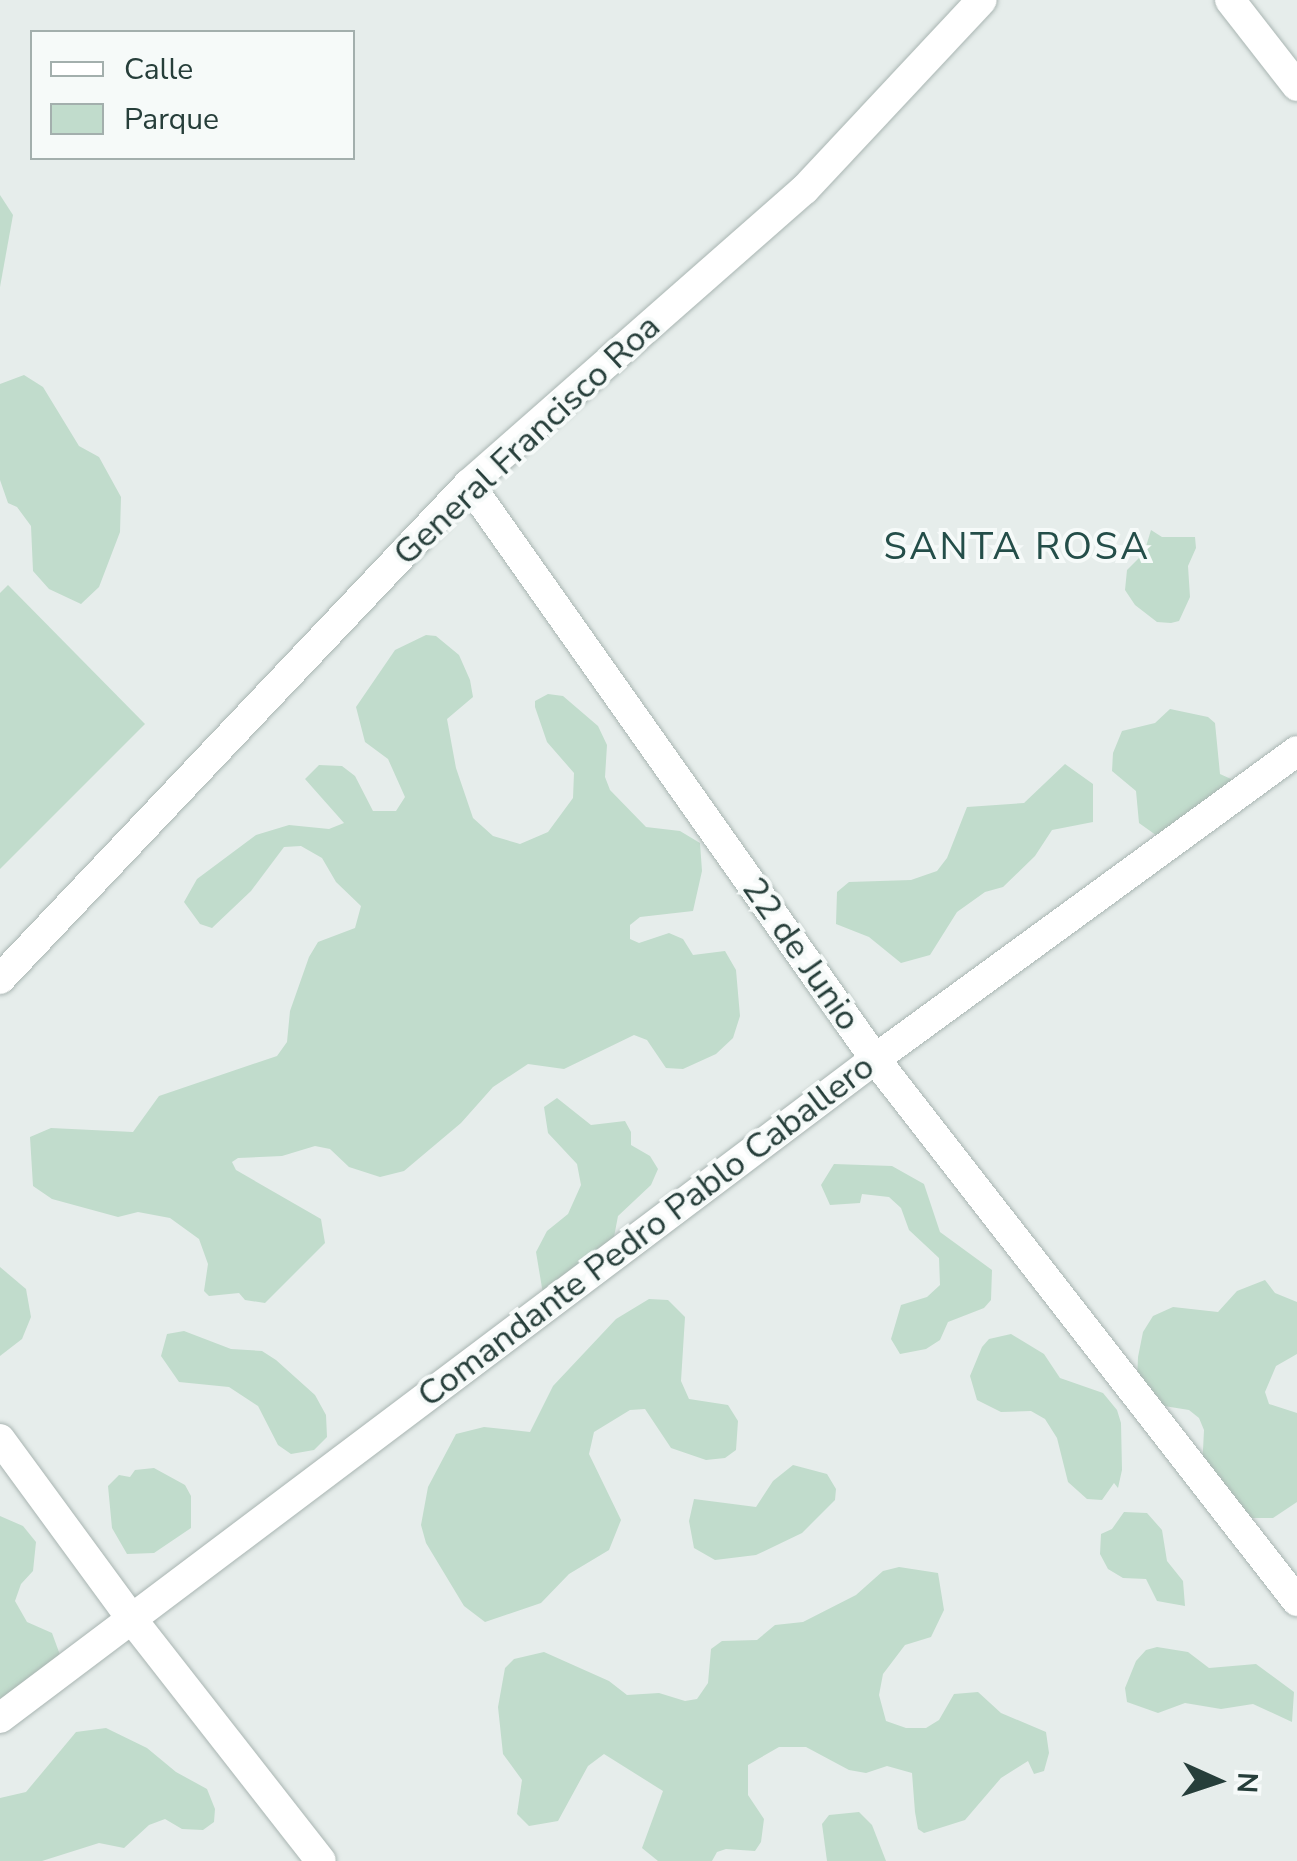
<!DOCTYPE html>
<html>
<head>
<meta charset="utf-8">
<style>
  body { margin:0 }
  #map { position:relative; width:1297px; height:1861px; overflow:hidden; background:#e6edeb; font-family:"Nunito Sans",sans-serif }
  div>[style] { position:absolute }
  .green>* { inset:0; background:#c1dccc }
  .roads { filter:drop-shadow(0 0 2px #a9b5b2) drop-shadow(0 0 2px #a9b5b2) }
  .street>* { height:30px; margin:-15px; padding:0 15px; transform-origin:15px; border-radius:15px; background:#fff }
  .secondary>* { height:30px; margin:-15px; padding:0 15px; transform-origin:15px; border-radius:15px; background:#fff }
  span { translate:-50% -50%; white-space:nowrap; text-align:center; line-height:1.15; -webkit-text-stroke:8px #f6faf9; paint-order:stroke }
  .street-label { font-size:35px; color:#263e3a }
  .neighbourhood-label { font-size:38px; color:#244e49; letter-spacing:2.5px }
  .legend { position:absolute; left:30px; top:30px; width:325px; height:130px; box-sizing:border-box; background:#f6faf9; border:2px solid #a3afad; margin:0; padding:12px 18px; list-style:none; font-size:30px; color:#263e3a }
  .legend li { display:flex; align-items:center; gap:20px; height:50px }
  .legend b { width:50px; border:2px solid #a3afad }
  .north { position:absolute; left:1167px; top:1731px; width:100px; height:100px; -webkit-text-stroke:8px #f6faf9; paint-order:stroke; rotate:93deg; font-size:28px; font-weight:700; line-height:40px; text-align:center; color:#263e3a }
  .north::after { content:''; display:block; margin:auto; width:35px; height:45px; background:#263e3a; clip-path:polygon(50% 0,100% 100%,50% 72%,0 100%) }
</style>
</head>
<body>
<div id="map">
  <div class="green">
    <i style="clip-path:polygon(0 195px,13px 215px,0 287px)"></i>
    <i style="clip-path:polygon(24px 375px,43px 387px,79px 446px,99px 457px,121px 497px,120px 532px,99px 587px,81px 604px,49px 589px,33px 571px,31px 526px,17px 507px,8px 503px,0 480px,0 384px)"></i>
    <i style="clip-path:polygon(1151px 530px,1162px 537px,1195px 537px,1196px 548px,1188px 566px,1190px 597px,1179px 621px,1171px 623px,1157px 622px,1135px 605px,1125px 590px,1127px 570px,1144px 553px)"></i>
    <i style="clip-path:polygon(8px 585px,145px 724px,0 869px,0 593px)"></i>
    <i style="clip-path:polygon(426px 635px,436px 636px,459px 655px,470px 680px,473px 697px,447px 719px,456px 768px,473px 818px,493px 836px,520px 844px,548px 832px,573px 798px,574px 773px,547px 742px,535px 707px,535px 701px,548px 694px,563px 696px,598px 726px,607px 745px,605px 777px,610px 790px,646px 827px,680px 831px,700px 843px,702px 871px,693px 911px,640px 917px,630px 925px,630px 939px,639px 943px,669px 933px,683px 939px,693px 955px,725px 951px,736px 970px,740px 1016px,733px 1038px,716px 1054px,683px 1069px,666px 1068px,647px 1040px,634px 1035px,564px 1069px,528px 1064px,493px 1087px,461px 1123px,404px 1171px,380px 1177px,349px 1167px,330px 1149px,315px 1146px,282px 1156px,238px 1158px,232px 1162px,236px 1170px,321px 1219px,325px 1243px,265px 1303px,245px 1300px,239px 1293px,209px 1296px,204px 1291px,208px 1264px,199px 1239px,170px 1218px,138px 1212px,118px 1217px,52px 1199px,33px 1186px,30px 1137px,51px 1128px,133px 1132px,159px 1096px,277px 1056px,287px 1042px,290px 1011px,309px 957px,318px 942px,355px 928px,361px 906px,336px 882px,322px 858px,301px 846px,284px 847px,251px 891px,212px 928px,200px 924px,184px 902px,197px 879px,256px 835px,289px 825px,329px 829px,344px 823px,305px 779px,319px 765px,342px 766px,355px 776px,373px 811px,396px 811px,405px 797px,388px 759px,365px 742px,356px 707px,395px 650px)"></i>
    <i style="clip-path:polygon(1170px 709px,1208px 717px,1215px 723px,1220px 774px,1231px 779px,1229px 800px,1167px 843px,1139px 823px,1136px 791px,1112px 771px,1113px 753px,1122px 731px,1155px 723px)"></i>
    <i style="clip-path:polygon(1065px 764px,1093px 784px,1093px 822px,1052px 830px,1035px 856px,1003px 887px,985px 892px,957px 912px,930px 955px,901px 963px,869px 937px,836px 924px,837px 892px,849px 882px,911px 880px,937px 871px,947px 858px,967px 807px,1024px 803px)"></i>
    <i style="clip-path:polygon(557px 1098px,591px 1125px,625px 1121px,631px 1132px,631px 1145px,650px 1156px,658px 1169px,651px 1185px,618px 1216px,614px 1237px,543px 1294px,536px 1252px,547px 1231px,568px 1214px,581px 1185px,577px 1164px,548px 1133px,544px 1107px)"></i>
    <i style="clip-path:polygon(834px 1164px,892px 1166px,924px 1184px,940px 1232px,992px 1270px,991px 1300px,984px 1308px,948px 1322px,940px 1340px,926px 1349px,900px 1354px,891px 1339px,901px 1305px,927px 1297px,940px 1285px,939px 1258px,909px 1230px,901px 1208px,889px 1197px,862px 1194px,860px 1203px,830px 1205px,821px 1185px)"></i>
    <i style="clip-path:polygon(0 1267px,26px 1289px,31px 1317px,22px 1339px,0 1356px)"></i>
    <i style="clip-path:polygon(1265px 1280px,1275px 1293px,1297px 1302px,1297px 1354px,1276px 1366px,1265px 1392px,1269px 1404px,1297px 1413px,1297px 1502px,1273px 1518px,1243px 1518px,1201px 1490px,1204px 1430px,1199px 1418px,1189px 1410px,1158px 1405px,1137px 1381px,1138px 1357px,1143px 1332px,1153px 1316px,1173px 1307px,1218px 1312px,1237px 1291px)"></i>
    <i style="clip-path:polygon(649px 1299px,668px 1300px,685px 1317px,681px 1381px,689px 1399px,728px 1405px,738px 1421px,736px 1450px,725px 1458px,706px 1460px,671px 1448px,645px 1409px,630px 1410px,594px 1432px,589px 1454px,621px 1520px,609px 1550px,569px 1574px,541px 1603px,485px 1622px,464px 1606px,426px 1543px,421px 1525px,428px 1487px,456px 1434px,484px 1427px,530px 1432px,553px 1386px,616px 1319px)"></i>
    <i style="clip-path:polygon(184px 1331px,231px 1349px,262px 1351px,276px 1360px,315px 1395px,326px 1415px,327px 1437px,314px 1450px,291px 1454px,278px 1445px,258px 1406px,229px 1387px,179px 1382px,161px 1356px,167px 1334px)"></i>
    <i style="clip-path:polygon(1011px 1334px,1044px 1354px,1060px 1378px,1103px 1393px,1117px 1410px,1121px 1423px,1122px 1470px,1118px 1488px,1114px 1483px,1102px 1500px,1087px 1499px,1068px 1482px,1057px 1438px,1045px 1419px,1031px 1411px,1001px 1412px,977px 1400px,970px 1376px,982px 1347px,989px 1339px)"></i>
    <i style="clip-path:polygon(793px 1465px,827px 1474px,836px 1489px,835px 1500px,802px 1533px,756px 1555px,715px 1560px,694px 1548px,689px 1521px,694px 1499px,756px 1507px,773px 1481px)"></i>
    <i style="clip-path:polygon(154px 1468px,185px 1485px,191px 1496px,191px 1528px,154px 1553px,127px 1554px,112px 1528px,108px 1486px,119px 1475px,130px 1477px,135px 1470px)"></i>
    <i style="clip-path:polygon(1124px 1512px,1147px 1513px,1162px 1530px,1167px 1561px,1183px 1581px,1185px 1606px,1157px 1601px,1146px 1579px,1123px 1578px,1108px 1569px,1100px 1554px,1101px 1534px,1112px 1529px)"></i>
    <i style="clip-path:polygon(0 1516px,23px 1526px,36px 1542px,33px 1571px,21px 1584px,15px 1601px,27px 1622px,52px 1633px,67px 1674px,0 1700px)"></i>
    <i style="clip-path:polygon(899px 1567px,938px 1573px,944px 1610px,931px 1637px,905px 1645px,883px 1674px,879px 1695px,886px 1721px,906px 1728px,926px 1728px,939px 1720px,954px 1694px,978px 1692px,1001px 1713px,1046px 1732px,1049px 1753px,1044px 1771px,1034px 1774px,1028px 1761px,1001px 1778px,965px 1820px,924px 1833px,918px 1829px,915px 1812px,912px 1773px,887px 1766px,866px 1773px,849px 1770px,806px 1747px,779px 1747px,748px 1765px,748px 1795px,764px 1819px,761px 1842px,755px 1851px,726px 1849px,717px 1852px,712px 1861px,658px 1861px,642px 1848px,663px 1791px,604px 1754px,588px 1766px,558px 1821px,529px 1826px,517px 1814px,522px 1780px,503px 1754px,498px 1707px,505px 1668px,514px 1659px,544px 1652px,609px 1681px,627px 1695px,659px 1693px,685px 1701px,697px 1699px,708px 1683px,711px 1649px,722px 1641px,757px 1640px,775px 1625px,803px 1622px,856px 1595px,883px 1571px)"></i>
    <i style="clip-path:polygon(1157px 1647px,1188px 1652px,1209px 1668px,1256px 1664px,1294px 1692px,1292px 1722px,1253px 1704px,1221px 1709px,1185px 1703px,1158px 1713px,1127px 1702px,1125px 1688px,1136px 1661px,1146px 1650px)"></i>
    <i style="clip-path:polygon(106px 1728px,147px 1748px,176px 1772px,207px 1789px,215px 1809px,214px 1822px,203px 1830px,182px 1829px,165px 1819px,149px 1825px,124px 1848px,99px 1843px,42px 1861px,0 1861px,0 1798px,26px 1792px,76px 1732px)"></i>
    <i style="clip-path:polygon(859px 1812px,872px 1825px,886px 1861px,827px 1861px,822px 1824px,829px 1815px)"></i>
  </div>
  <div class="roads">
    <div class="street">
      <i style="left:1230px;top:0;width:109px;rotate:52.1deg"></i>
      <i style="left:469px;top:484px;width:704px;rotate:54.77deg"></i>
      <i style="left:875px;top:1059px;width:687px;rotate:52.1deg"></i>
      <i style="left:0;top:979px;width:682px;rotate:-46.54deg"></i>
      <i style="left:469px;top:484px;width:446px;rotate:-41.3deg"></i>
      <i style="left:804px;top:190px;width:260px;rotate:-46.9deg"></i>
      <i style="left:131px;top:1618px;width:308px;rotate:52deg"></i>
    </div>
    <div class="secondary">
      <i style="left:0;top:1439px;width:222px;rotate:53.8deg"></i>
      <i style="left:0;top:1718px;width:1095px;rotate:-36.98deg"></i>
      <i style="left:875px;top:1059px;width:522px;rotate:-36.12deg"></i>
    </div>
  </div>
  <div class="street-label">
    <span style="left:527px;top:440px;rotate:-43deg">General Francisco Roa</span>
    <span style="left:801px;top:954px;rotate:55deg">22 de Junio</span>
    <span style="left:646px;top:1231px;rotate:-37deg">Comandante Pedro Pablo Caballero</span>
  </div>
  <div class="neighbourhood-label">
    <span style="left:1017px;top:547px">SANTA ROSA</span>
  </div>
  <ul class="legend">
  <li><b style="height:12px;background:#fff"></b>Calle</li>
  <li><b style="height:28px;background:#c1dccc"></b>Parque</li>
  </ul>
  <div class="north">N</div>
</div>
</body>
</html>
